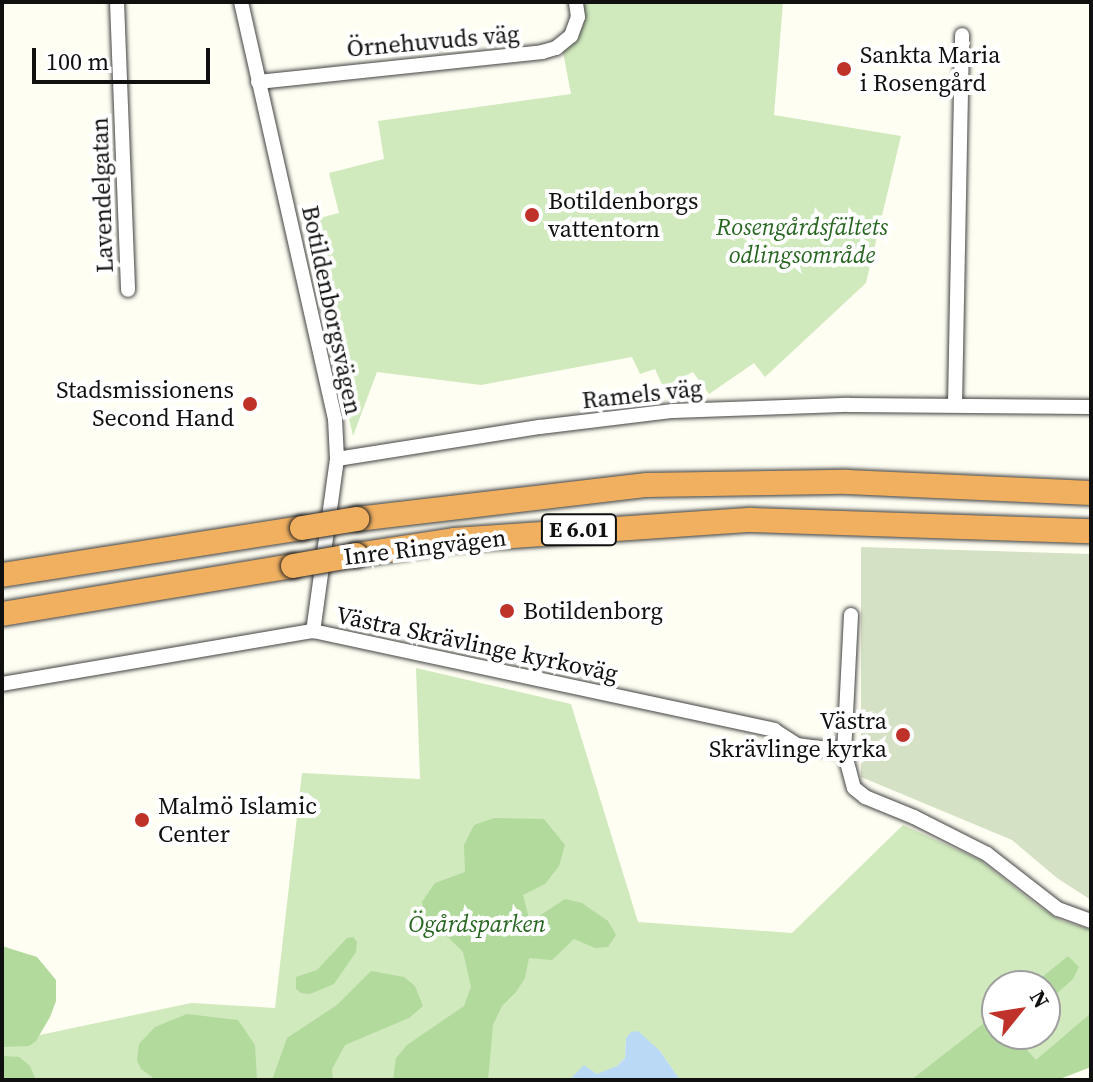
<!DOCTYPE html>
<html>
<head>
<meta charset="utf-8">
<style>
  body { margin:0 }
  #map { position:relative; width:1093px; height:1082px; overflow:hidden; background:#fffef3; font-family:"Source Serif 4",serif }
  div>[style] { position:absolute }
  .green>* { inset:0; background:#d0e9bd }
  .forest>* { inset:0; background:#b2da9d }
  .cemetery>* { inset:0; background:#d5e1c4 }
  .water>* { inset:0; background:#b9d9f5 }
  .roads { filter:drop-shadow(0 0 2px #434343) drop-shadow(0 0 2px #434343) }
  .street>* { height:14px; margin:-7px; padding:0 7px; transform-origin:7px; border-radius:7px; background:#fff }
  .highway>* { height:24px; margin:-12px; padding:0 12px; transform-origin:12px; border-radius:12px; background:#f0b060 }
  .bridges { filter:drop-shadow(0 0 2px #212121) drop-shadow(0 0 2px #212121) }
  .highway-bridge>* { height:24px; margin:-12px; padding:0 12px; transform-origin:12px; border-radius:12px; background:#f0b060 }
  .dots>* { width:22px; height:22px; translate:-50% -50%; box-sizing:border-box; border:4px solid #fff; border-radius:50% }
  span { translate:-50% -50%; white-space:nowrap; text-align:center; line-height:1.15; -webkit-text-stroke:8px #fff; paint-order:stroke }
  .shield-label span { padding:2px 6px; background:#fff; border:2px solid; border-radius:6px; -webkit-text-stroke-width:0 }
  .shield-label { font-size:22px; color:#101010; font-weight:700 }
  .street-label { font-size:24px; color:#101010 }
  .poi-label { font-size:24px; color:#101010 }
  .left { translate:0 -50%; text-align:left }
  .right { translate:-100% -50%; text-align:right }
  .park-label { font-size:24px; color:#286721; font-style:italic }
  .frame { position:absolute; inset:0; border:4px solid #101010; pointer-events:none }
  .north { position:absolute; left:981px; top:970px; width:80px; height:80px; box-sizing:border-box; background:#fff; border:2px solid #9f9f9f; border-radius:50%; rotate:60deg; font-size:22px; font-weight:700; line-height:32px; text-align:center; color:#101010 }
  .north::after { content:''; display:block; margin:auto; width:28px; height:36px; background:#be322a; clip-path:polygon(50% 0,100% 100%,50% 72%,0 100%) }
  .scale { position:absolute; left:32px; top:48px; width:178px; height:36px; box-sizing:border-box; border:4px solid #101010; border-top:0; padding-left:10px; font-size:24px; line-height:28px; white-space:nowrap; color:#101010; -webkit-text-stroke:6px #fff; paint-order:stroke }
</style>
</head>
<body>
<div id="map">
  <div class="green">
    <i style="clip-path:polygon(581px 2px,783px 2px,774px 115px,901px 136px,866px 283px,765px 377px,754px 363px,709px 394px,693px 372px,663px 387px,655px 369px,640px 374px,632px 357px,481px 385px,377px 372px,353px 436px,304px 222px,339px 213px,329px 173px,384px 159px,378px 121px,571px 94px,563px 52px,583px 26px,585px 12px)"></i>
    <i style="clip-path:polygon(evenodd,416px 668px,571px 704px,638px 922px,792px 933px,903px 825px,980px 860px,1038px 906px,1060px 920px,1091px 930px,1091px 1037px,1015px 1080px,680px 1080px,660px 1051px,626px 1038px,625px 1058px,617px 1066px,605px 1074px,597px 1074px,584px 1066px,569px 1080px,2px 1080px,2px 1043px,191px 1003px,275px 1008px,302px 773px,420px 779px,416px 668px,997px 986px,1045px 986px,1045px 1034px,997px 1034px,997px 986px)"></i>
  </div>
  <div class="forest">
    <i style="clip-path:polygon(494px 818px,544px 819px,565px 845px,559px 866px,545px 884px,523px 895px,530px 922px,565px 899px,582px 903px,608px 921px,616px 935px,608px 947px,595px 948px,574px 939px,552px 960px,529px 958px,525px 978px,516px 992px,502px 1006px,493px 1025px,488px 1080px,393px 1080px,396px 1058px,407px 1045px,464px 1006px,471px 987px,463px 952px,425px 915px,422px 902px,435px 883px,465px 872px,464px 845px,474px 825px)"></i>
    <i style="clip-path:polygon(353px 937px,357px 942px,356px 952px,334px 984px,310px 994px,301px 993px,296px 989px,296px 977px,317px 970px,347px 938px)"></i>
    <i style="clip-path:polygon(2px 946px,37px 957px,56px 980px,56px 1001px,50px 1017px,36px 1041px,29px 1046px,2px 1047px)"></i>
    <i style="clip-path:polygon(1068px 956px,1079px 967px,1073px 979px,1045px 1004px,1045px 986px,1031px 986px)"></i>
    <i style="clip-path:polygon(371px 971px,404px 977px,415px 986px,423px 1006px,409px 1018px,345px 1045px,332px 1069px,333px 1080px,272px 1080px,287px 1038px,337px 1005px)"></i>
    <i style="clip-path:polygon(997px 1013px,997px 1034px,1013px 1034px,1036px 1060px,1091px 1013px,1091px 1067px,1057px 1080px,911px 1080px)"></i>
    <i style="clip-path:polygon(187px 1014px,238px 1020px,255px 1045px,257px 1080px,156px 1080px,141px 1069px,137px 1060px,139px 1044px,155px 1027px)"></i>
    <i style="clip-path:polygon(2px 1056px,19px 1057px,30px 1066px,36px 1080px,2px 1080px)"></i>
  </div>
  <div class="cemetery">
    <i style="clip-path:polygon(861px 547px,1091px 554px,1091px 900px,1057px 878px,1012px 840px,861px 777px)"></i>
  </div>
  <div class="water">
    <i style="clip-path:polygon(638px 1031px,660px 1051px,680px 1080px,569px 1080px,584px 1065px,597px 1074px,617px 1066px,625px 1058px,626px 1038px,631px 1032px)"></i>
  </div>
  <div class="roads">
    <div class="street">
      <i style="left:117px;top:2px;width:288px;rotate:87.8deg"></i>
      <i style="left:241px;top:2px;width:427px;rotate:77.3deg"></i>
      <i style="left:335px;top:419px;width:40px;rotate:87.1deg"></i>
      <i style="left:337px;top:459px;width:174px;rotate:97.9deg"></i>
      <i style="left:258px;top:82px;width:286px;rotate:-6deg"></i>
      <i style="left:542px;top:52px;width:15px;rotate:-16deg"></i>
      <i style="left:556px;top:48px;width:19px;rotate:-39deg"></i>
      <i style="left:571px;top:36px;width:20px;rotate:-70deg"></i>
      <i style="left:578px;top:17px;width:15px;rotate:-98deg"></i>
      <i style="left:955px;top:404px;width:369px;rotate:-88.9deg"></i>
      <i style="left:337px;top:459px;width:206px;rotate:-9deg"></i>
      <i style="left:540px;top:427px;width:134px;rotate:-6.9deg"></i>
      <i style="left:673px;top:411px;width:176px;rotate:-2deg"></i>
      <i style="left:849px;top:405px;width:242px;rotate:0.5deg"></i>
      <i style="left:851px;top:615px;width:136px;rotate:92.9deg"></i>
      <i style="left:844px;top:751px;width:38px;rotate:75deg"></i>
      <i style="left:854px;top:788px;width:14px;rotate:39deg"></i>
      <i style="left:865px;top:797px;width:53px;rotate:22.2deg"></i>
      <i style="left:914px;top:817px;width:82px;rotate:26.9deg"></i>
      <i style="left:987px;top:854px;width:90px;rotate:37.8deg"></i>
      <i style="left:1058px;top:909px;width:35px;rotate:20deg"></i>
      <i style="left:2px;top:684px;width:315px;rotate:-9.7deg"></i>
      <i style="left:313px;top:631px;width:472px;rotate:12.1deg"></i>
      <i style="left:774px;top:730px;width:27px;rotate:33deg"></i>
      <i style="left:797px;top:745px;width:47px;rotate:7.3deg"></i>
    </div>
    <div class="highway">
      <i style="left:357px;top:519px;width:292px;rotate:-6.7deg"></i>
      <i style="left:647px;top:485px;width:200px;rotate:-0.9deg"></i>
      <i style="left:847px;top:482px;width:244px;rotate:2.6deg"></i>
      <i style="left:356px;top:555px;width:99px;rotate:-8.7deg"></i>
      <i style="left:454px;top:540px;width:298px;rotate:-3.9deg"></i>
      <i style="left:751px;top:520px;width:340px;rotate:1.9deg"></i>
      <i style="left:2px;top:575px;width:304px;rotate:-8.9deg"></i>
      <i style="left:2px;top:614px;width:295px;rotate:-9.4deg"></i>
    </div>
  </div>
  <div class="bridges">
    <div class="highway-bridge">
      <i style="left:302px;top:528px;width:56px;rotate:-9.3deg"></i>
      <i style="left:293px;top:566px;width:64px;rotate:-9.9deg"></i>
    </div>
  </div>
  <div class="dots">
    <i style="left:844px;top:69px;background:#be322a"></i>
    <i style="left:532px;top:215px;background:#be322a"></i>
    <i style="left:250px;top:404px;background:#be322a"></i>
    <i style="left:507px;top:611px;background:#be322a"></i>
    <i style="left:903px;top:735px;background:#be322a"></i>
    <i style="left:142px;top:820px;background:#be322a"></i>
  </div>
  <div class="shield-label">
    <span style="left:579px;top:530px">E 6.01</span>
  </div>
  <div class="street-label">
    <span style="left:433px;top:41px;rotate:-5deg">Örnehuvuds väg</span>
    <span style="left:102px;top:195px;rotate:-92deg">Lavendelgatan</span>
    <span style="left:332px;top:310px;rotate:78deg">Botildenborgsvägen</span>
    <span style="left:642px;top:394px;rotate:-6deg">Ramels väg</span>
    <span style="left:425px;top:547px;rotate:-7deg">Inre Ringvägen</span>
    <span style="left:477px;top:644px;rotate:12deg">Västra Skrävlinge kyrkoväg</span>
  </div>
  <div class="poi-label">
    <span class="left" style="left:860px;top:69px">Sankta Maria<br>i Rosengård</span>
    <span class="left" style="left:548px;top:215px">Botildenborgs<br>vattentorn</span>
    <span class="right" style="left:234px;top:404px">Stadsmissionens<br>Second Hand</span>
    <span class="left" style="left:523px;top:611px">Botildenborg</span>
    <span class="right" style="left:887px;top:735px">Västra<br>Skrävlinge kyrka</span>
    <span class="left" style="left:158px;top:820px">Malmö Islamic<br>Center</span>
  </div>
  <div class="park-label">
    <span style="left:802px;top:241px">Rosengårdsfältets<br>odlingsområde</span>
    <span style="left:477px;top:924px">Ögårdsparken</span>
  </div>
  <div class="frame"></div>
  <div class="north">N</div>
  <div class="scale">100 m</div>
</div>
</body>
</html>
